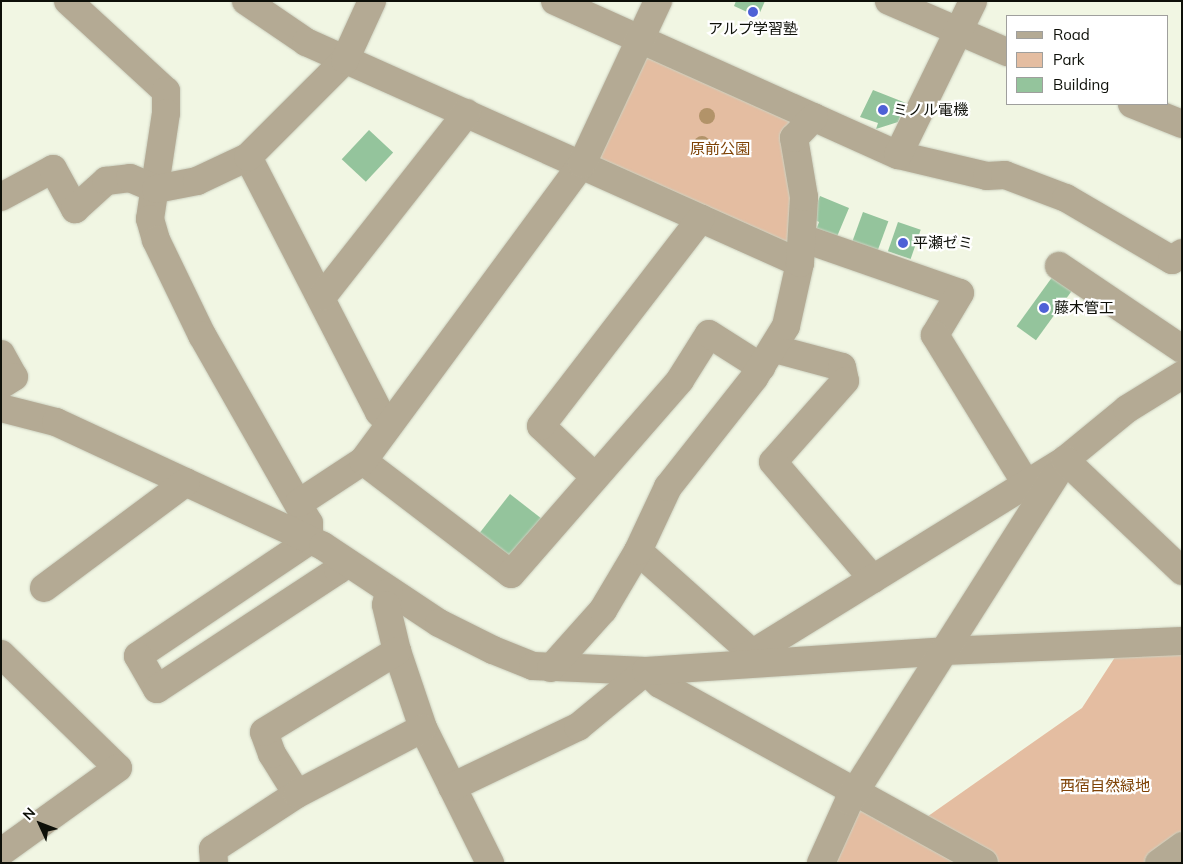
<!DOCTYPE html>
<html>
<head>
<meta charset="utf-8">
<style>
  body { margin:0 }
  #map { position:relative; width:1183px; height:864px; overflow:hidden; background:#f1f6e3; font-family:Mulish,"Noto Sans JP",sans-serif }
  div>[style] { position:absolute }
  .green>* { inset:0; background:#e4bda1 }
  .building>* { inset:0; background:#94c49c; transform-origin:0 0 }
  .roads { filter:drop-shadow(0 0 1px #cdd1c0) drop-shadow(0 0 1px #cdd1c0) }
  .minor>* { height:28px; margin:-14px; padding:0 14px; transform-origin:14px; border-radius:14px; background:#b4aa94 }
  .trees>* { width:16px; height:16px; margin:-8px; border-radius:50%; background:#b29369 }
  .dots>* { width:14px; height:14px; translate:-50% -50%; box-sizing:border-box; border:2px solid #fff; border-radius:50% }
  span { translate:-50% -50%; white-space:nowrap; text-align:center; line-height:1.15; -webkit-text-stroke:4.5px #fff; paint-order:stroke }
  .poi-label { font-size:15px; color:#0e1009 }
  .left { translate:0 -50%; text-align:left }
  .park-label { font-size:15px; color:#7e4205 }
  .frame { position:absolute; inset:0; border:2px solid #0e1009; pointer-events:none }
  .legend { position:absolute; left:1006px; top:15px; width:162px; height:90px; box-sizing:border-box; background:#fff; border:1px solid #9f9f9d; margin:0; padding:6px 9px; list-style:none; font-size:15px; color:#0e1009 }
  .legend li { display:flex; align-items:center; gap:10px; height:25px }
  .legend b { width:25px; border:1px solid #9f9f9d }
  .north { position:absolute; left:15px; top:799px; width:50px; height:50px; -webkit-text-stroke:4px #fff; paint-order:stroke; rotate:313deg; font-size:14px; font-weight:700; line-height:20px; text-align:center; color:#0e1009 }
  .north::after { content:''; display:block; margin:auto; width:18px; height:22px; background:#0e1009; clip-path:polygon(50% 0,100% 100%,50% 72%,0 100%) }
</style>
</head>
<body>
<div id="map">
  <div class="green">
    <i style="clip-path:polygon(642px 52px,805px 117px,794px 247px,594px 161px)"></i>
    <i style="clip-path:polygon(1182px 646px,1182px 836px,1146px 863px,1000px 863px,924px 819px,1082px 708px,1119px 651px)"></i>
    <i style="clip-path:polygon(858px 807px,958px 859px,954px 863px,832px 863px)"></i>
  </div>
  <div class="building">
    <i style="clip-path:polygon(736px 1px,765px 1px,758px 17px,734px 6px)"></i>
    <i style="clip-path:polygon(873px 90px,906px 103px,898px 122px,876px 129px,878px 123px,860px 117px)"></i>
    <i style="left:369px;top:130px;width:33px;height:40px;rotate:43deg"></i>
    <i style="clip-path:polygon(820px 196px,849px 208px,836px 239px,816px 230px,819px 222px,811px 218px)"></i>
    <i style="left:863px;top:212px;width:27px;height:31px;rotate:20deg"></i>
    <i style="left:898px;top:222px;width:24px;height:31px;rotate:19deg"></i>
    <i style="left:1053px;top:276px;width:24px;height:62px;rotate:36deg"></i>
    <i style="left:510px;top:494px;width:46px;height:57px;rotate:38deg"></i>
  </div>
  <div class="roads">
    <div class="minor">
      <i style="left:68px;top:1px;width:133px;rotate:42.6deg"></i>
      <i style="left:166px;top:91px;width:22px;rotate:90deg"></i>
      <i style="left:166px;top:113px;width:107px;rotate:98.6deg"></i>
      <i style="left:150px;top:219px;width:22px;rotate:74deg"></i>
      <i style="left:156px;top:240px;width:106px;rotate:64.2deg"></i>
      <i style="left:202px;top:335px;width:216px;rotate:60.4deg"></i>
      <i style="left:309px;top:523px;width:18px;rotate:90deg"></i>
      <i style="left:309px;top:541px;width:206px;rotate:146.1deg"></i>
      <i style="left:138px;top:656px;width:38px;rotate:60deg"></i>
      <i style="left:157px;top:689px;width:217px;rotate:-33.3deg"></i>
      <i style="left:338px;top:570px;width:11px;rotate:-56deg"></i>
      <i style="left:246px;top:1px;width:73px;rotate:34.3deg"></i>
      <i style="left:306px;top:42px;width:541px;rotate:24.1deg"></i>
      <i style="left:555px;top:1px;width:376px;rotate:24.2deg"></i>
      <i style="left:898px;top:155px;width:91px;rotate:13.3deg"></i>
      <i style="left:987px;top:176px;width:18px;rotate:-3deg"></i>
      <i style="left:1005px;top:175px;width:65px;rotate:20.7deg"></i>
      <i style="left:1066px;top:198px;width:123px;rotate:30.3deg"></i>
      <i style="left:1172px;top:260px;width:12px;rotate:-35deg"></i>
      <i style="left:889px;top:1px;width:129px;rotate:23.4deg"></i>
      <i style="left:1132px;top:104px;width:54px;rotate:21.8deg"></i>
      <i style="left:898px;top:155px;width:171px;rotate:-64deg"></i>
      <i style="left:248px;top:157px;width:287px;rotate:62.8deg"></i>
      <i style="left:379px;top:412px;width:15px;rotate:48deg"></i>
      <i style="left:1px;top:197px;width:59px;rotate:-28.3deg"></i>
      <i style="left:53px;top:169px;width:46px;rotate:61.2deg"></i>
      <i style="left:75px;top:209px;width:42px;rotate:-42.1deg"></i>
      <i style="left:106px;top:181px;width:24px;rotate:-7deg"></i>
      <i style="left:130px;top:178px;width:28px;rotate:23deg"></i>
      <i style="left:156px;top:189px;width:42px;rotate:-11deg"></i>
      <i style="left:197px;top:181px;width:56px;rotate:-25.2deg"></i>
      <i style="left:248px;top:157px;width:137px;rotate:-45deg"></i>
      <i style="left:345px;top:60px;width:65px;rotate:-65.4deg"></i>
      <i style="left:802px;top:238px;width:167px;rotate:19.2deg"></i>
      <i style="left:960px;top:293px;width:49px;rotate:120.8deg"></i>
      <i style="left:935px;top:335px;width:172px;rotate:58.5deg"></i>
      <i style="left:1059px;top:266px;width:148px;rotate:34deg"></i>
      <i style="left:322px;top:297px;width:234px;rotate:-51.8deg"></i>
      <i style="left:775px;top:349px;width:69px;rotate:15deg"></i>
      <i style="left:842px;top:367px;width:14px;rotate:78deg"></i>
      <i style="left:845px;top:381px;width:108px;rotate:131.6deg"></i>
      <i style="left:773px;top:462px;width:154px;rotate:49.5deg"></i>
      <i style="left:1px;top:354px;width:26px;rotate:61deg"></i>
      <i style="left:14px;top:377px;width:15px;rotate:148deg"></i>
      <i style="left:1px;top:408px;width:57px;rotate:14.3deg"></i>
      <i style="left:56px;top:422px;width:294px;rotate:24.9deg"></i>
      <i style="left:323px;top:546px;width:139px;rotate:33.6deg"></i>
      <i style="left:439px;top:623px;width:60px;rotate:26.6deg"></i>
      <i style="left:493px;top:650px;width:43px;rotate:21.8deg"></i>
      <i style="left:533px;top:666px;width:113px;rotate:2.5deg"></i>
      <i style="left:646px;top:671px;width:19px;rotate:43deg"></i>
      <i style="left:660px;top:684px;width:370px;rotate:28.9deg"></i>
      <i style="left:363px;top:461px;width:186px;rotate:37.4deg"></i>
      <i style="left:511px;top:574px;width:257px;rotate:-48.9deg"></i>
      <i style="left:680px;top:380px;width:54px;rotate:-57.8deg"></i>
      <i style="left:709px;top:334px;width:62px;rotate:32.4deg"></i>
      <i style="left:595px;top:477px;width:74px;rotate:-136.6deg"></i>
      <i style="left:541px;top:426px;width:262px;rotate:-52.4deg"></i>
      <i style="left:299px;top:503px;width:77px;rotate:-33.3deg"></i>
      <i style="left:363px;top:461px;width:369px;rotate:-53.6deg"></i>
      <i style="left:582px;top:164px;width:180px;rotate:-65deg"></i>
      <i style="left:638px;top:551px;width:154px;rotate:41.8deg"></i>
      <i style="left:44px;top:588px;width:177px;rotate:-36.7deg"></i>
      <i style="left:389px;top:592px;width:13px;rotate:103deg"></i>
      <i style="left:386px;top:605px;width:47px;rotate:76.6deg"></i>
      <i style="left:397px;top:651px;width:81px;rotate:71.3deg"></i>
      <i style="left:423px;top:728px;width:151px;rotate:63.6deg"></i>
      <i style="left:1px;top:654px;width:163px;rotate:44.3deg"></i>
      <i style="left:118px;top:768px;width:144px;rotate:144.3deg"></i>
      <i style="left:740px;top:661px;width:382px;rotate:-31.7deg"></i>
      <i style="left:1065px;top:460px;width:80px;rotate:-39.4deg"></i>
      <i style="left:1127px;top:409px;width:65px;rotate:-31.7deg"></i>
      <i style="left:551px;top:668px;width:78px;rotate:-48.1deg"></i>
      <i style="left:603px;top:610px;width:69px;rotate:-59.3deg"></i>
      <i style="left:638px;top:551px;width:71px;rotate:-64.9deg"></i>
      <i style="left:668px;top:487px;width:139px;rotate:-51.7deg"></i>
      <i style="left:754px;top:378px;width:61px;rotate:-58.4deg"></i>
      <i style="left:786px;top:326px;width:65px;rotate:-77.5deg"></i>
      <i style="left:800px;top:263px;width:66px;rotate:-86.5deg"></i>
      <i style="left:804px;top:197px;width:60px;rotate:-99.6deg"></i>
      <i style="left:794px;top:138px;width:29px;rotate:-46deg"></i>
      <i style="left:452px;top:787px;width:140px;rotate:-25.5deg"></i>
      <i style="left:578px;top:727px;width:88px;rotate:-39.5deg"></i>
      <i style="left:646px;top:671px;width:299px;rotate:-3.8deg"></i>
      <i style="left:944px;top:651px;width:238px;rotate:-2.4deg"></i>
      <i style="left:297px;top:794px;width:47px;rotate:-122deg"></i>
      <i style="left:272px;top:754px;width:23px;rotate:-110deg"></i>
      <i style="left:264px;top:732px;width:156px;rotate:-31.3deg"></i>
      <i style="left:214px;top:863px;width:14px;rotate:-94deg"></i>
      <i style="left:213px;top:849px;width:100px;rotate:-33.2deg"></i>
      <i style="left:297px;top:794px;width:142px;rotate:-27.6deg"></i>
      <i style="left:821px;top:863px;width:68px;rotate:-65.7deg"></i>
      <i style="left:849px;top:801px;width:404px;rotate:-57.6deg"></i>
      <i style="left:1065px;top:460px;width:161px;rotate:43.5deg"></i>
      <i style="left:1159px;top:863px;width:29px;rotate:-36deg"></i>
    </div>
  </div>
  <div class="trees">
    <i style="left:707px;top:116px"></i>
    <i style="left:702px;top:144px"></i>
  </div>
  <div class="dots">
    <i style="left:753px;top:12px;background:#4e61d6"></i>
    <i style="left:883px;top:110px;background:#4e61d6"></i>
    <i style="left:903px;top:243px;background:#4e61d6"></i>
    <i style="left:1044px;top:308px;background:#4e61d6"></i>
  </div>
  <div class="poi-label">
    <span style="left:753px;top:29px">アルプ学習塾</span>
    <span class="left" style="left:893px;top:110px">ミノル電機</span>
    <span class="left" style="left:913px;top:243px">平瀬ゼミ</span>
    <span class="left" style="left:1054px;top:308px">藤木管工</span>
  </div>
  <div class="park-label">
    <span style="left:720px;top:149px">原前公園</span>
    <span style="left:1105px;top:786px">西宿自然緑地</span>
  </div>
  <div class="frame"></div>
  <ul class="legend">
  <li><b style="height:6px;background:#b4aa94"></b>Road</li>
  <li><b style="height:14px;background:#e4bda1"></b>Park</li>
  <li><b style="height:14px;background:#94c49c"></b>Building</li>
  </ul>
  <div class="north">N</div>
</div>
</body>
</html>
